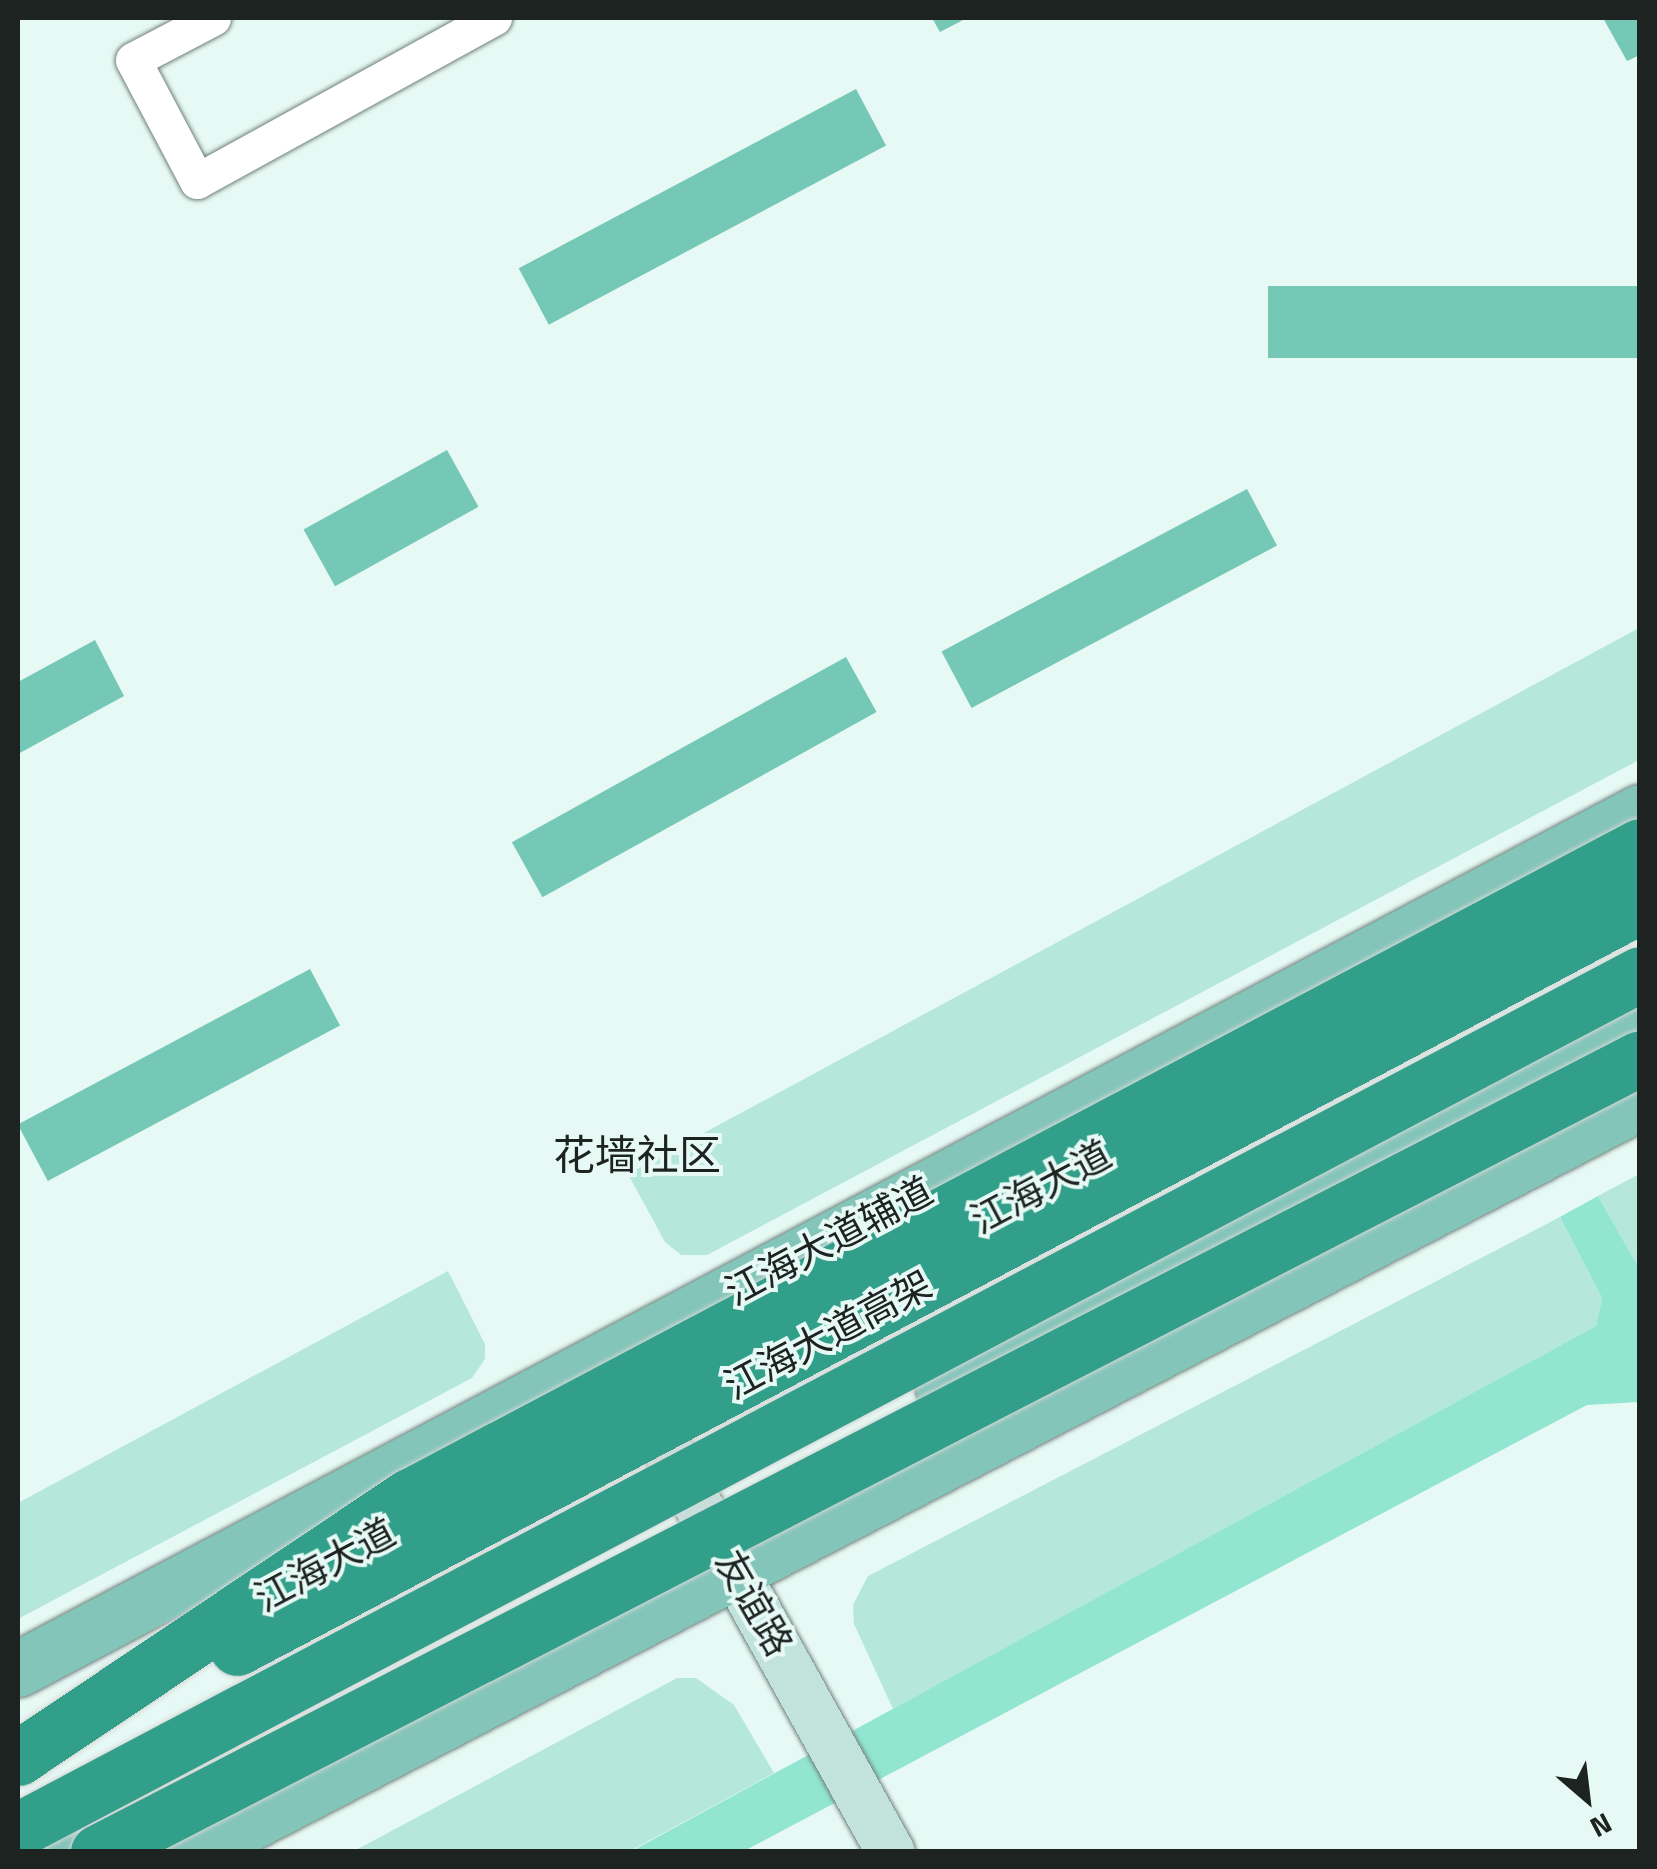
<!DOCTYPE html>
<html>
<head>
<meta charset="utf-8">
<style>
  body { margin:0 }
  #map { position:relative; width:1657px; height:1869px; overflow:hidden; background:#e7f9f4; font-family:"Titillium Web","Noto Sans SC",sans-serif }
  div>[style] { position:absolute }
  .green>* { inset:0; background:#b5e8db }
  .water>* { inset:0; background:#92e5d1 }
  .building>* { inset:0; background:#75c8b5; transform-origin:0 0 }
  .roads { filter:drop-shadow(0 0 2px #71817d) drop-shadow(0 0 2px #71817d) }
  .street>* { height:35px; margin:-17.5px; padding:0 17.5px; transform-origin:17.5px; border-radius:17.5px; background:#fff }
  .secondary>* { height:48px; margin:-24px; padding:0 24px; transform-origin:24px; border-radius:24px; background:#c2e2dc }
  .primary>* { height:55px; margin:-27.5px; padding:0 27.5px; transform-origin:27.5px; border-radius:27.5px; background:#84c5b9 }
  .bridges { filter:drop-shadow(0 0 2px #d6d7d7) drop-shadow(0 0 2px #d6d7d7) }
  .highway-bridge>* { height:55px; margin:-27.5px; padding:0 27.5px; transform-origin:27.5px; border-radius:27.5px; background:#329f8a }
  span { translate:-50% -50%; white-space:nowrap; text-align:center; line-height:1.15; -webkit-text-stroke:8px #e7f9f4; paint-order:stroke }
  .street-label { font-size:38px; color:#1c2321 }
  .quarter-label { font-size:42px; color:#1c2321 }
  .frame { position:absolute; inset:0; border:20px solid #1c2321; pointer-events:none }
  .north { position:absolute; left:1537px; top:1749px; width:100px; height:100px; -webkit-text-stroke:8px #e7f9f4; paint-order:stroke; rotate:152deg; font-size:28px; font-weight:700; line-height:40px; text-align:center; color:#1c2321 }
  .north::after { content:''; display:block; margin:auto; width:35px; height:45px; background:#1c2321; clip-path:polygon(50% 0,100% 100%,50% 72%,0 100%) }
</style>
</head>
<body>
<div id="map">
  <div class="green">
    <i style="clip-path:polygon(1639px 628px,1639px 760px,707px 1255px,681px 1255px,665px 1242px,628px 1174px)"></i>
    <i style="clip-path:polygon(1639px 1174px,1639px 1268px,1598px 1196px)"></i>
    <i style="clip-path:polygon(1560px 1217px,1602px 1298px,1596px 1326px,893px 1709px,854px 1624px,853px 1605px,868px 1576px)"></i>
    <i style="clip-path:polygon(448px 1271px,485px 1344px,485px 1359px,472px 1378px,18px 1619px,18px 1503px)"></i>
    <i style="clip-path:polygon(677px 1678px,696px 1678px,734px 1705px,774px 1773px,630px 1851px,354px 1851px)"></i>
  </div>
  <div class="water">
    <i style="clip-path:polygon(1598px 1196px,1639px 1268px,1639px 1402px,1587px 1405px,744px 1851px,630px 1852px,1596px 1326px,1602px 1298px,1560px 1217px)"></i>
  </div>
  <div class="building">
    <i style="clip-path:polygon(932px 18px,967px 18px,940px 32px)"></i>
    <i style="clip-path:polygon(1603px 18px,1640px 18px,1640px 55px,1627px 61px)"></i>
    <i style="left:856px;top:89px;width:64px;height:382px;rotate:62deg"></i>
    <i style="left:1640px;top:286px;width:72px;height:372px;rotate:90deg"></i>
    <i style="left:447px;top:450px;width:65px;height:164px;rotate:61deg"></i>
    <i style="left:1247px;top:489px;width:64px;height:346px;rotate:62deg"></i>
    <i style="clip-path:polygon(95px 640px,124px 696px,18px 754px,18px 682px)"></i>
    <i style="left:846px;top:657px;width:63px;height:382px;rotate:61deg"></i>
    <i style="left:310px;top:969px;width:64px;height:331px;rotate:62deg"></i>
  </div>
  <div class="roads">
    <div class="street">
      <i style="left:213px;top:18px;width:90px;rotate:152.3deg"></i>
      <i style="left:133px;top:60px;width:137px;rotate:62.1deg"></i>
      <i style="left:197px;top:181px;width:339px;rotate:-28.8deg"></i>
    </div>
    <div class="secondary">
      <i style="left:665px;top:1445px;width:466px;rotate:61deg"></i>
    </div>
    <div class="primary">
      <i style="left:943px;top:1387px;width:787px;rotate:-27.7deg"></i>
      <i style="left:18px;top:1669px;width:1834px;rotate:-27.85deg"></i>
      <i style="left:51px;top:1852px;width:99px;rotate:-27.6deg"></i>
      <i style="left:193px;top:1852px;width:1630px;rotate:-27.4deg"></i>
    </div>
  </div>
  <div class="bridges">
    <div class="highway-bridge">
      <i style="left:237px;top:1648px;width:1587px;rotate:-27.87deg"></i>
      <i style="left:18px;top:1758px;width:471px;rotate:-33.8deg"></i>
      <i style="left:410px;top:1496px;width:1391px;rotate:-27.85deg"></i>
      <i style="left:18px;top:1830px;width:1834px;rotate:-27.82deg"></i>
      <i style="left:98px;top:1852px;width:1734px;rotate:-27.24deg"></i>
    </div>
  </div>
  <div class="street-label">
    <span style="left:1041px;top:1187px;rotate:-28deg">江海大道</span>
    <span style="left:829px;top:1241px;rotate:-28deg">江海大道辅道</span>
    <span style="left:828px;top:1335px;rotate:-28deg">江海大道高架</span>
    <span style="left:325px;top:1565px;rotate:-28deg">江海大道</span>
    <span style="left:754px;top:1603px;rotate:60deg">友谊路</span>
  </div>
  <div class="quarter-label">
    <span style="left:637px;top:1154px">花墙社区</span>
  </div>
  <div class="frame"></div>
  <div class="north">N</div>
</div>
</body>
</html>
